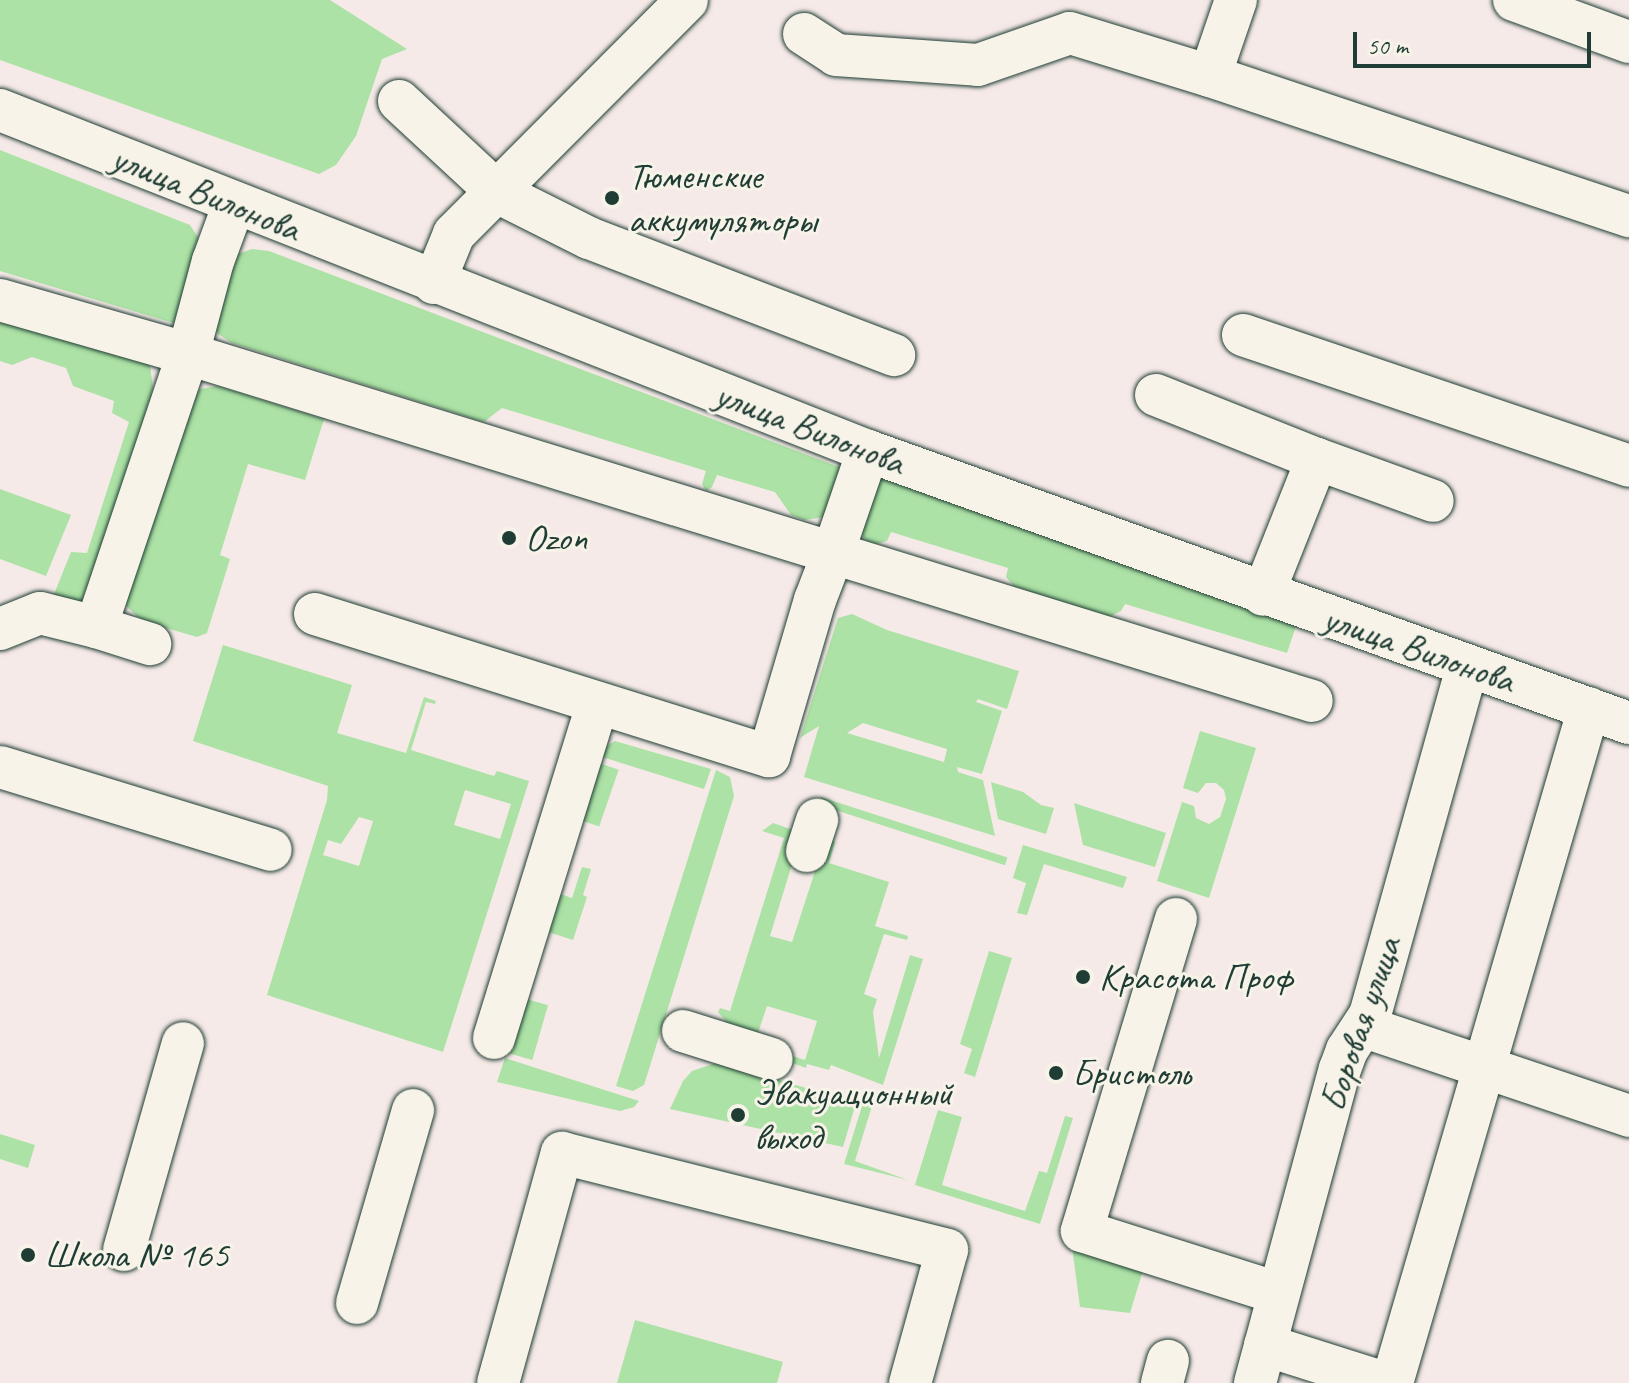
<!DOCTYPE html>
<html>
<head>
<meta charset="utf-8">
<style>
  body { margin:0 }
  #map { position:relative; width:1629px; height:1383px; overflow:hidden; background:#f6eae8; font-family:Caveat,sans-serif }
  div>[style] { position:absolute }
  .green>* { inset:0; background:#ace2a5; transform-origin:0 0 }
  .roads { filter:drop-shadow(0 0 2px #1f3d34) drop-shadow(0 0 2px #1f3d34) }
  .minor>* { height:42px; margin:-21px; padding:0 21px; transform-origin:21px; border-radius:21px; background:#f7f3e8 }
  .dots>* { width:22px; height:22px; translate:-50% -50%; box-sizing:border-box; border:4px solid #f7f3e8; border-radius:50% }
  span { translate:-50% -50%; white-space:nowrap; text-align:center; line-height:1.15; -webkit-text-stroke:6px #f7f3e8; paint-order:stroke }
  .poi-label { font-size:38px; color:#1f3d34 }
  .left { translate:0 -50%; text-align:left }
  .street-label { font-size:38px; color:#1f3d34 }
  .scale { position:absolute; left:1353px; top:32px; width:238px; height:36px; box-sizing:border-box; border:4px solid #1f3d34; border-top:0; padding-left:10px; font-size:24px; line-height:28px; white-space:nowrap; color:#1f3d34; -webkit-text-stroke:6px #f7f3e8; paint-order:stroke }
</style>
</head>
<body>
<div id="map">
  <div class="green">
    <i style="clip-path:polygon(0 0,330px 0,407px 49px,382px 59px,356px 136px,336px 165px,319px 174px,0 60px)"></i>
    <i style="clip-path:polygon(0 150px,190px 225px,199px 239px,180px 325px,0 271px)"></i>
    <i style="clip-path:polygon(252px 249px,269px 251px,847px 470px,825px 517px,804px 520px,791px 515px,775px 492px,717px 475px,712px 487px,706px 491px,702px 484px,706px 471px,502px 408px,484px 422px,232px 343px,218px 334px,214px 326px,227px 266px,237px 254px)"></i>
    <i style="clip-path:polygon(0 319px,139px 355px,150px 366px,154px 394px,85px 603px,48px 609px,71px 552px,87px 553px,129px 422px,112px 413px,114px 401px,73px 386px,66px 368px,32px 357px,12px 365px,0 361px)"></i>
    <i style="clip-path:polygon(218px 386px,324px 419px,305px 480px,248px 464px,220px 555px,230px 559px,207px 633px,197px 637px,142px 621px,124px 604px,189px 397px,200px 389px)"></i>
    <i style="clip-path:polygon(873px 472px,1297px 623px,1287px 653px,1125px 604px,1121px 611px,1107px 618px,1017px 590px,1006px 577px,1008px 568px,891px 532px,887px 541px,873px 545px,865px 540px,860px 529px)"></i>
    <i style="clip-path:polygon(0 489px,71px 515px,46px 576px,0 559px)"></i>
    <i style="clip-path:polygon(evenodd,852px 614px,887px 630px,1019px 671px,1007px 709px,978px 699px,976px 702px,1002px 711px,982px 774px,957px 767px,958px 772px,983px 780px,995px 836px,804px 777px,819px 726px,800px 738px,838px 618px,852px 614px,863px 723px,947px 749px,944px 762px,847px 733px,863px 723px)"></i>
    <i style="clip-path:polygon(evenodd,223px 645px,352px 685px,337px 733px,406px 753px,424px 697px,436px 701px,435px 704px,426px 702px,411px 750px,494px 776px,497px 771px,529px 781px,443px 1052px,267px 995px,327px 800px,328px 786px,193px 741px,223px 645px,465px 790px,511px 804px,500px 839px,454px 825px,465px 790px,223px 645px,359px 817px,373px 821px,359px 866px,323px 855px,328px 840px,341px 844px,359px 817px)"></i>
    <i style="clip-path:polygon(1200px 731px,1256px 748px,1209px 898px,1157px 881px,1182px 802px,1194px 806px,1196px 818px,1209px 824px,1220px 817px,1226px 799px,1224px 790px,1216px 783px,1206px 783px,1198px 793px,1183px 788px)"></i>
    <i style="clip-path:polygon(615px 741px,711px 769px,704px 789px,599px 756px,602px 749px)"></i>
    <i style="left:596px;top:762px;width:24px;height:60px;rotate:19deg"></i>
    <i style="clip-path:polygon(716px 770px,730px 777px,734px 796px,644px 1085px,633px 1091px,616px 1086px)"></i>
    <i style="clip-path:polygon(991px 782px,1023px 792px,1041px 805px,1054px 808px,1046px 834px,998px 819px)"></i>
    <i style="left:821px;top:797px;width:196px;height:8px;rotate:18deg"></i>
    <i style="clip-path:polygon(1074px 803px,1166px 833px,1155px 867px,1083px 845px)"></i>
    <i style="clip-path:polygon(773px 823px,793px 830px,797px 848px,770px 936px,792px 942px,820px 856px,832px 837px,835px 843px,829px 863px,889px 882px,875px 926px,908px 936px,907px 940px,884px 934px,864px 994px,877px 999px,873px 1012px,879px 1058px,910px 955px,923px 959px,883px 1085px,831px 1065px,829px 1070px,807px 1064px,806px 1068px,784px 1060px,786px 1054px,805px 1060px,817px 1021px,767px 1006px,757px 1036px,727px 1023px,718px 1012px,720px 1008px,730px 1011px,784px 838px,762px 831px)"></i>
    <i style="clip-path:polygon(1023px 845px,1127px 877px,1123px 888px,1044px 864px,1027px 915px,1017px 913px,1026px 883px,1013px 878px)"></i>
    <i style="clip-path:polygon(582px 867px,591px 869px,583px 895px,587px 897px,573px 940px,548px 932px,560px 894px,572px 898px)"></i>
    <i style="clip-path:polygon(989px 951px,1012px 958px,975px 1077px,964px 1073px,972px 1049px,960px 1044px)"></i>
    <i style="left:523px;top:998px;width:26px;height:57px;rotate:16deg"></i>
    <i style="clip-path:polygon(505px 1058px,639px 1101px,634px 1107px,620px 1111px,497px 1082px)"></i>
    <i style="clip-path:polygon(719px 1062px,856px 1103px,843px 1147px,670px 1109px,683px 1081px,692px 1071px)"></i>
    <i style="clip-path:polygon(863px 1103px,872px 1106px,855px 1161px,908px 1180px,844px 1164px)"></i>
    <i style="clip-path:polygon(938px 1110px,962px 1117px,942px 1185px,1025px 1211px,1039px 1171px,1047px 1173px,1065px 1116px,1073px 1118px,1040px 1224px,915px 1185px)"></i>
    <i style="clip-path:polygon(0 1134px,35px 1145px,28px 1168px,0 1159px)"></i>
    <i style="clip-path:polygon(1072px 1247px,1144px 1267px,1130px 1313px,1080px 1307px)"></i>
    <i style="clip-path:polygon(635px 1320px,783px 1362px,777px 1383px,617px 1383px)"></i>
  </div>
  <div class="roads">
    <div class="minor">
      <i style="left:1236px;top:0;width:80px;rotate:108.9deg"></i>
      <i style="left:1210px;top:76px;width:442px;rotate:18.5deg"></i>
      <i style="left:1514px;top:0;width:122px;rotate:20.1deg"></i>
      <i style="left:804px;top:34px;width:38px;rotate:33deg"></i>
      <i style="left:836px;top:55px;width:142px;rotate:4deg"></i>
      <i style="left:978px;top:65px;width:97px;rotate:-19.2deg"></i>
      <i style="left:1070px;top:33px;width:146px;rotate:17.1deg"></i>
      <i style="left:399px;top:101px;width:134px;rotate:42.9deg"></i>
      <i style="left:497px;top:192px;width:103px;rotate:26.6deg"></i>
      <i style="left:589px;top:238px;width:327px;rotate:21deg"></i>
      <i style="left:0;top:110px;width:933px;rotate:21.45deg"></i>
      <i style="left:868px;top:451px;width:808px;rotate:19.67deg"></i>
      <i style="left:434px;top:283px;width:53px;rotate:-67.8deg"></i>
      <i style="left:454px;top:234px;width:330px;rotate:-45.1deg"></i>
      <i style="left:0;top:300px;width:196px;rotate:16deg"></i>
      <i style="left:188px;top:354px;width:96px;rotate:-75deg"></i>
      <i style="left:213px;top:261px;width:61px;rotate:-69.8deg"></i>
      <i style="left:1243px;top:335px;width:408px;rotate:18.7deg"></i>
      <i style="left:1156px;top:395px;width:173px;rotate:21.7deg"></i>
      <i style="left:1317px;top:459px;width:146px;rotate:111.7deg"></i>
      <i style="left:1317px;top:459px;width:123px;rotate:19.9deg"></i>
      <i style="left:315px;top:614px;width:476px;rotate:17.4deg"></i>
      <i style="left:769px;top:756px;width:163px;rotate:-73.6deg"></i>
      <i style="left:815px;top:600px;width:50px;rotate:-69deg"></i>
      <i style="left:833px;top:553px;width:501px;rotate:17.17deg"></i>
      <i style="left:96px;top:627px;width:57px;rotate:17.5deg"></i>
      <i style="left:0;top:629px;width:43px;rotate:-21.8deg"></i>
      <i style="left:40px;top:613px;width:58px;rotate:14deg"></i>
      <i style="left:96px;top:627px;width:288px;rotate:-71.4deg"></i>
      <i style="left:188px;top:354px;width:675px;rotate:17.15deg"></i>
      <i style="left:833px;top:553px;width:108px;rotate:-71.1deg"></i>
      <i style="left:0;top:767px;width:283px;rotate:17deg"></i>
      <i style="left:807px;top:851px;width:33px;rotate:-72deg"></i>
      <i style="left:1176px;top:919px;width:326px;rotate:106.8deg"></i>
      <i style="left:1082px;top:1231px;width:206px;rotate:17.6deg"></i>
      <i style="left:1365px;top:1027px;width:279px;rotate:18.6deg"></i>
      <i style="left:683px;top:1031px;width:93px;rotate:17.5deg"></i>
      <i style="left:494px;top:1038px;width:349px;rotate:-72.8deg"></i>
      <i style="left:124px;top:1250px;width:215px;rotate:-74.1deg"></i>
      <i style="left:357px;top:1303px;width:201px;rotate:-73.8deg"></i>
      <i style="left:1265px;top:1345px;width:126px;rotate:17.6deg"></i>
      <i style="left:498px;top:1383px;width:239px;rotate:-74.5deg"></i>
      <i style="left:562px;top:1153px;width:397px;rotate:14.1deg"></i>
      <i style="left:947px;top:1250px;width:138px;rotate:105.5deg"></i>
      <i style="left:1162px;top:1383px;width:23px;rotate:-75deg"></i>
      <i style="left:1255px;top:1383px;width:325px;rotate:-74.9deg"></i>
      <i style="left:1340px;top:1069px;width:20px;rotate:-70deg"></i>
      <i style="left:1347px;top:1050px;width:42px;rotate:-56.7deg"></i>
      <i style="left:1370px;top:1015px;width:363px;rotate:-74.4deg"></i>
      <i style="left:1392px;top:1383px;width:703px;rotate:-73.73deg"></i>
    </div>
  </div>
  <div class="dots">
    <i style="left:612px;top:198px;background:#1f3d34"></i>
    <i style="left:509px;top:538px;background:#1f3d34"></i>
    <i style="left:1083px;top:977px;background:#1f3d34"></i>
    <i style="left:1056px;top:1073px;background:#1f3d34"></i>
    <i style="left:738px;top:1115px;background:#1f3d34"></i>
    <i style="left:28px;top:1255px;background:#1f3d34"></i>
  </div>
  <div class="poi-label">
    <span class="left" style="left:628px;top:198px">Тюменские<br>аккумуляторы</span>
    <span class="left" style="left:525px;top:538px">Ozon</span>
    <span class="left" style="left:1099px;top:977px">Красота Проф</span>
    <span class="left" style="left:1072px;top:1073px">Бристоль</span>
    <span class="left" style="left:754px;top:1115px">Эвакуационный<br>выход</span>
    <span class="left" style="left:44px;top:1255px">Школа № 165</span>
  </div>
  <div class="street-label">
    <span style="left:206px;top:193px;rotate:22deg">улица Вилонова</span>
    <span style="left:810px;top:428px;rotate:21deg">улица Вилонова</span>
    <span style="left:1419px;top:649px;rotate:19deg">улица Вилонова</span>
    <span style="left:1360px;top:1024px;rotate:-71deg">Боровая улица</span>
  </div>
  <div class="scale">50 m</div>
</div>
</body>
</html>
